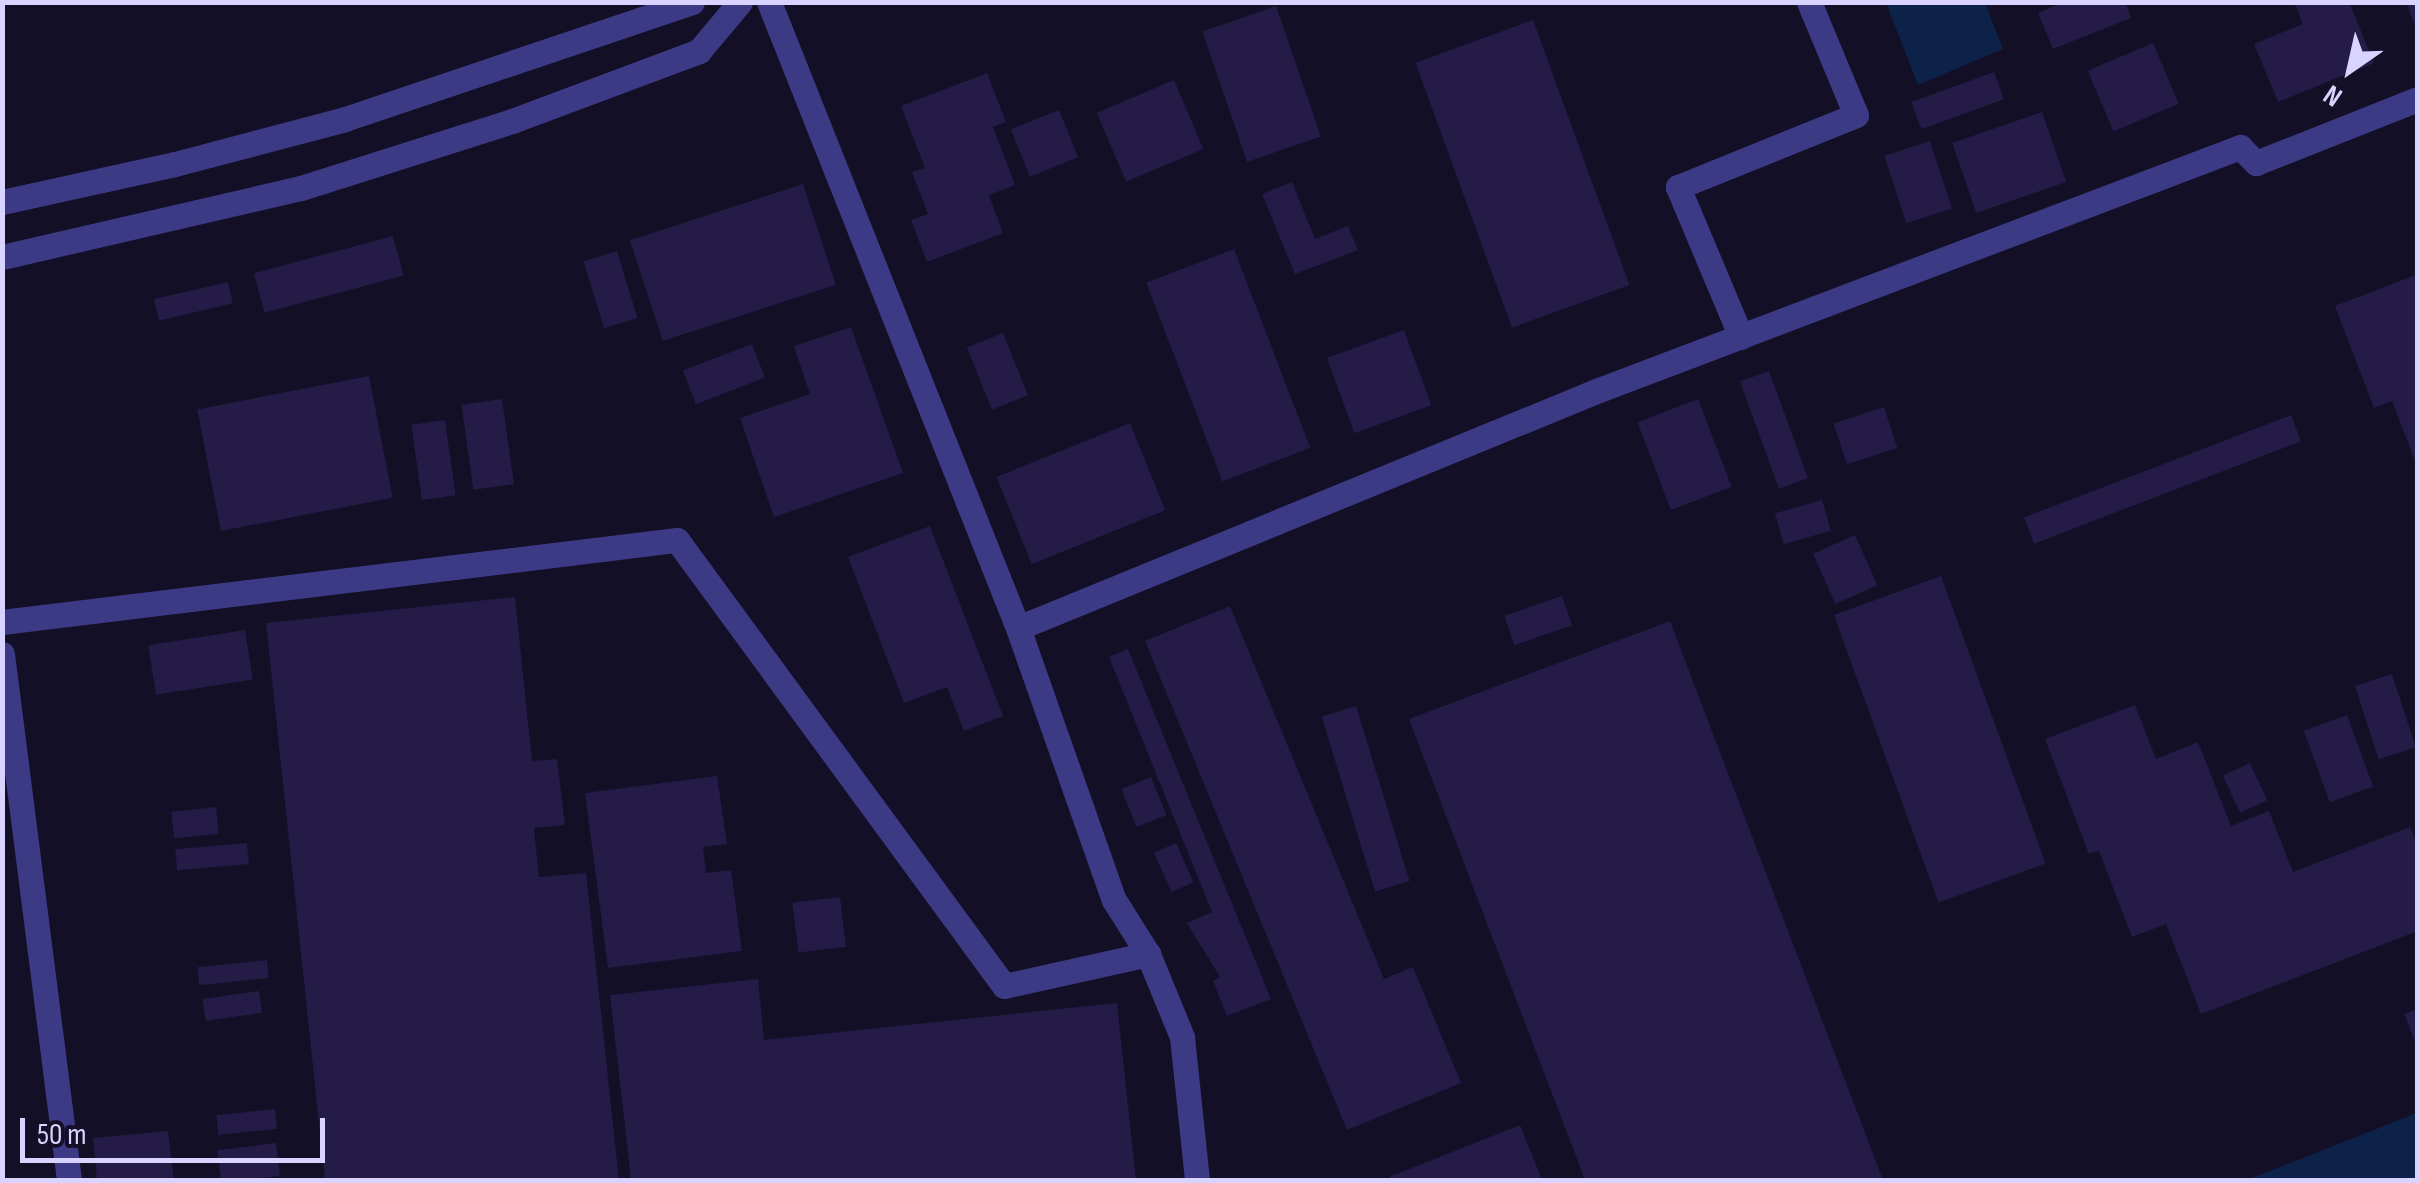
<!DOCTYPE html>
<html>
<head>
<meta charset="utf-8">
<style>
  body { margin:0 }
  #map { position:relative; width:2420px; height:1183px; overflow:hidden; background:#130f26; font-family:"Sofia Sans Condensed",sans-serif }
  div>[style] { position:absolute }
  .water>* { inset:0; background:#0c2248 }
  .building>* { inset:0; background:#241b47; transform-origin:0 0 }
  .minor>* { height:25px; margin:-12.5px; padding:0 12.5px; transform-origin:12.5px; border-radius:12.5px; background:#3d3a85 }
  span { translate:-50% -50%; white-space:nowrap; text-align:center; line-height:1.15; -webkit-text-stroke:10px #130f26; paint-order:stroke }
  .frame { position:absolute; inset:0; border:5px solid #d9d4ff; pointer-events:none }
  .north { position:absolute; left:2300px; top:20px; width:100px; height:100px; -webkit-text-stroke:8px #130f26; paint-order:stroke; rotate:214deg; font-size:28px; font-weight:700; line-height:40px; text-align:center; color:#d9d4ff }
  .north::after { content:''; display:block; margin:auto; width:35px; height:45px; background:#d9d4ff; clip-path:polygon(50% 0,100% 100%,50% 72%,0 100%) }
  .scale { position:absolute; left:20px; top:1118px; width:305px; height:45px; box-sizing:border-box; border:5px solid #d9d4ff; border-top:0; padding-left:12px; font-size:30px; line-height:35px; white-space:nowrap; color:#d9d4ff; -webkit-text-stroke:8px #130f26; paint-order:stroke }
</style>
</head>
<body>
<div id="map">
  <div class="water">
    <i style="clip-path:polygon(1886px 3px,1985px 3px,2003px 49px,1918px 85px)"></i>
    <i style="clip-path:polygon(2417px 1113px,2417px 1180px,2247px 1180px)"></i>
  </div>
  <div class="building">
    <i style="clip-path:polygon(2064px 2px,2125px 2px,2131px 18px,2053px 49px,2038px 13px)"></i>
    <i style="clip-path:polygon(2294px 2px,2349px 2px,2374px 63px,2278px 102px,2254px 44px,2303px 24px)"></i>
    <i style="clip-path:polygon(2406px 2px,2418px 2px,2418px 31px,2417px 31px)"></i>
    <i style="left:1276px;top:6px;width:138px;height:78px;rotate:71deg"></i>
    <i style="left:1533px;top:20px;width:282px;height:125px;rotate:70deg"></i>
    <i style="left:2153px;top:43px;width:66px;height:71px;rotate:67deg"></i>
    <i style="left:1994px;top:72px;width:29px;height:88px;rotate:70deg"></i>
    <i style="clip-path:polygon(987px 73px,1006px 122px,993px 127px,1015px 185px,989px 195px,1003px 233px,927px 262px,911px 220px,928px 214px,912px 172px,925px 168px,901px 106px)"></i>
    <i style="left:1174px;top:80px;width:75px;height:84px;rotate:67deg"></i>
    <i style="left:1059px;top:110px;width:51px;height:52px;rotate:68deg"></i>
    <i style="left:2042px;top:112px;width:74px;height:95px;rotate:71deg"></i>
    <i style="left:1930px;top:141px;width:71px;height:48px;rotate:72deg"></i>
    <i style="clip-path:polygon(1292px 182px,1315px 239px,1348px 226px,1358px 250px,1295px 274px,1262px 194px)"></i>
    <i style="left:803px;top:184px;width:106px;height:182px;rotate:72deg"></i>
    <i style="left:393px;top:236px;width:41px;height:144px;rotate:75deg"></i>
    <i style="left:1234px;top:249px;width:213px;height:94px;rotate:69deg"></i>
    <i style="left:617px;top:251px;width:70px;height:35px;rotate:73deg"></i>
    <i style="clip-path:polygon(2418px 274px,2418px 466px,2417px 466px,2392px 401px,2374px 408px,2335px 306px)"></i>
    <i style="left:228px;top:282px;width:22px;height:76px;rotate:77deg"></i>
    <i style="clip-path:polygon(851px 327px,903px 473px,774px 517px,740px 418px,810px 394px,794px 346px)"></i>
    <i style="left:1404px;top:330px;width:80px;height:82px;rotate:70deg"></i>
    <i style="left:1003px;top:333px;width:67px;height:39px;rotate:68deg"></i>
    <i style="left:752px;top:344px;width:36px;height:74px;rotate:69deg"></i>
    <i style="left:1769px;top:371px;width:114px;height:31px;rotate:70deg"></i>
    <i style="left:369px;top:376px;width:124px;height:175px;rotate:79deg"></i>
    <i style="left:502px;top:399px;width:86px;height:41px;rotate:82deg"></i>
    <i style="left:1698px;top:399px;width:94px;height:65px;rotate:69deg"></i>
    <i style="left:1884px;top:407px;width:43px;height:53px;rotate:72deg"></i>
    <i style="left:2291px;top:415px;width:28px;height:286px;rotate:69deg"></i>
    <i style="left:445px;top:420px;width:76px;height:34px;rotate:82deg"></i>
    <i style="left:1130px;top:423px;width:94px;height:144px;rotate:68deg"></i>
    <i style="left:1822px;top:500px;width:32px;height:49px;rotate:74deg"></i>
    <i style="clip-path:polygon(930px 526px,1003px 716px,964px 731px,947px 687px,904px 703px,848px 557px)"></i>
    <i style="left:1855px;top:535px;width:55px;height:46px;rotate:66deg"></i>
    <i style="left:1941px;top:576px;width:306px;height:114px;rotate:70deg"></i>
    <i style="left:1562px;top:596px;width:31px;height:61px;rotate:71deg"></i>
    <i style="clip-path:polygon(515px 597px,532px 761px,557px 759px,565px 825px,534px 828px,539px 877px,586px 873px,619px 1180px,325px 1180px,266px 623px)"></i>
    <i style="clip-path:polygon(1230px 606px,1384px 979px,1413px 967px,1461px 1083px,1347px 1130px,1145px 641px)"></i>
    <i style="clip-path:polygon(1670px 621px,1883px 1180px,1585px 1180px,1409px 719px)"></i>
    <i style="left:245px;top:630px;width:50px;height:98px;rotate:81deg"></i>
    <i style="clip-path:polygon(1128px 649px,1271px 999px,1227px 1016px,1213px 981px,1220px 977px,1187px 923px,1212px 912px,1109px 657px)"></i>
    <i style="left:2392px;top:674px;width:77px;height:39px;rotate:72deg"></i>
    <i style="clip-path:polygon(2135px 705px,2156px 759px,2198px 742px,2231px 826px,2269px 811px,2293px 872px,2410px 827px,2418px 846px,2418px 931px,2201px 1014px,2166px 924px,2132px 937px,2099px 851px,2089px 854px,2045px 739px)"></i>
    <i style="left:1356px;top:706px;width:183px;height:36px;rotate:73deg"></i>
    <i style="left:2347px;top:715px;width:76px;height:46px;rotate:70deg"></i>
    <i style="left:2250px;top:763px;width:41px;height:30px;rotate:65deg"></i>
    <i style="clip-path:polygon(717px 776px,727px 844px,703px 847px,706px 873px,731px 870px,742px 951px,608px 968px,585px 793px)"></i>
    <i style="left:1151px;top:777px;width:41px;height:32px;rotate:68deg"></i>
    <i style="left:216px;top:807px;width:27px;height:45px;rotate:84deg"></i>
    <i style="left:247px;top:843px;width:21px;height:72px;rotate:85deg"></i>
    <i style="left:1176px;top:843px;width:43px;height:24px;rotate:66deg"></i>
    <i style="left:840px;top:897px;width:50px;height:48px;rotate:83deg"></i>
    <i style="left:267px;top:960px;width:18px;height:70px;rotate:84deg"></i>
    <i style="clip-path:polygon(758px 979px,764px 1040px,1117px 1003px,1136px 1180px,631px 1180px,610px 995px)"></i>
    <i style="left:259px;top:991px;width:22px;height:57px;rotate:82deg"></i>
    <i style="clip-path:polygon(2418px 1009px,2418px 1047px,2417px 1047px,2404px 1014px)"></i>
    <i style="left:275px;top:1109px;width:20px;height:59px;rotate:84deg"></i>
    <i style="clip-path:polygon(1520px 1125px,1542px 1180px,1391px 1180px,1389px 1177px)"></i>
    <i style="clip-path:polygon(168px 1131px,174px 1180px,97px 1180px,93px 1138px)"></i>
    <i style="left:276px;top:1143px;width:33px;height:59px;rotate:83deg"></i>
  </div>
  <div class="minor">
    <i style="left:769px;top:2px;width:674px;rotate:68.31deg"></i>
    <i style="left:1018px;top:628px;width:288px;rotate:70.6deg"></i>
    <i style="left:1114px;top:900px;width:64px;rotate:57.8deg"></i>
    <i style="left:1148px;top:954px;width:90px;rotate:67.7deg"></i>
    <i style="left:1182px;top:1037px;width:144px;rotate:84deg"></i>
    <i style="left:2px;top:202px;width:177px;rotate:-12.4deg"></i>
    <i style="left:175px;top:164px;width:176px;rotate:-14.8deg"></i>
    <i style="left:345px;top:119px;width:366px;rotate:-18.6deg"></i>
    <i style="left:2px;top:257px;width:307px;rotate:-13deg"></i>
    <i style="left:301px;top:188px;width:221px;rotate:-17.6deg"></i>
    <i style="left:512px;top:121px;width:200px;rotate:-20.5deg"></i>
    <i style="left:699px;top:51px;width:64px;rotate:-50.1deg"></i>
    <i style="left:1741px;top:337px;width:163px;rotate:-112.8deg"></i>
    <i style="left:1678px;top:187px;width:192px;rotate:-22deg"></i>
    <i style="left:1856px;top:115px;width:122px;rotate:-112.6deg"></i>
    <i style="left:2px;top:622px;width:680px;rotate:-6.93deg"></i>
    <i style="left:677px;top:540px;width:553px;rotate:53.75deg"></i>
    <i style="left:1004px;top:986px;width:148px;rotate:-12.5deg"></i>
    <i style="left:1018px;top:628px;width:628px;rotate:-22.28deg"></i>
    <i style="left:1599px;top:390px;width:686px;rotate:-20.76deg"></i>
    <i style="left:2240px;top:147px;width:23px;rotate:45deg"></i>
    <i style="left:2256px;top:163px;width:174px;rotate:-21.6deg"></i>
    <i style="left:2px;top:654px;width:530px;rotate:82.74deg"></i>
  </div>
  <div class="frame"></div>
  <div class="north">N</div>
  <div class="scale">50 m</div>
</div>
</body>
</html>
